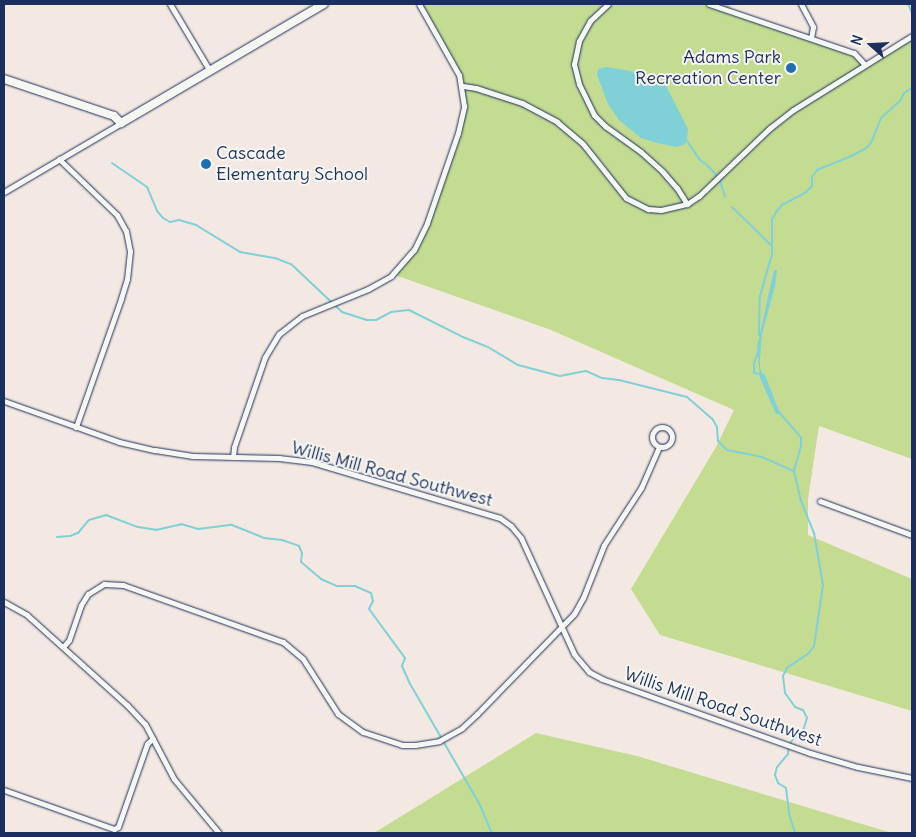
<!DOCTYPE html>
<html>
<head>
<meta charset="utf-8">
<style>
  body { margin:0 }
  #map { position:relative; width:916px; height:837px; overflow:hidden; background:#f4e9e2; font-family:Delius,sans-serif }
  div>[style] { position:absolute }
  .green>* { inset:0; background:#c3dc92 }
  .water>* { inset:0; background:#7fd0d7 }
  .stream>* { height:2px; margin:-1px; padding:0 1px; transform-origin:1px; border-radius:1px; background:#7fd0d7 }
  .roads { filter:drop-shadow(0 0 1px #1b2f5e) drop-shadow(0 0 1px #1b2f5e) }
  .street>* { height:5px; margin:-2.5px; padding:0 2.5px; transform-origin:2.5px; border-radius:2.5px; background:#f6f6f2 }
  .street>.ring { margin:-2.5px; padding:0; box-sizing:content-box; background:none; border:5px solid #f6f6f2; border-radius:50% }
  .secondary>* { height:8px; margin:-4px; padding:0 4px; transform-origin:4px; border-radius:4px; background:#f6f6f2 }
  .dots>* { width:14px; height:14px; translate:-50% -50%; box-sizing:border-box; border:2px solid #f6f6f2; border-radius:50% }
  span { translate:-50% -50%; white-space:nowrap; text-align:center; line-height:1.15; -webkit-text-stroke:4px #f6f6f2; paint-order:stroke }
  .poi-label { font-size:18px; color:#1b2f5e }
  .right { translate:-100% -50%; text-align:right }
  .left { translate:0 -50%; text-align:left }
  .street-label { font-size:18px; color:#1b2f5e }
  .frame { position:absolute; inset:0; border:5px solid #1b2f5e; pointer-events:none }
  .north { position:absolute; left:846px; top:20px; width:50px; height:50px; -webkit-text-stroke:4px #f6f6f2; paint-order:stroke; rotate:289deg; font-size:14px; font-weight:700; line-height:20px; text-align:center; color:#1b2f5e }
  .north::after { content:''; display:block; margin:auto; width:18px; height:22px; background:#1b2f5e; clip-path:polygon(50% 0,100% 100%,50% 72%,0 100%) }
</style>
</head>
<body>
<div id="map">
  <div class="green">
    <i style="clip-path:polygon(421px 4px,729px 4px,732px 10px,850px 52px,865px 63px,912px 34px,912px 459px,819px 426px,808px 499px,808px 535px,912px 579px,912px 711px,660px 635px,631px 589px,716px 447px,734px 410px,551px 330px,392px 274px,413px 256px,426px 228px,444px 184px,463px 110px,464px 83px)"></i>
    <i style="clip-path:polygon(536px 733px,637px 756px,892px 833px,374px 833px)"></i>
  </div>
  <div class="water">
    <i style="clip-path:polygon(607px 67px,642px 73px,664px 82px,688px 129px,687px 139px,685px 144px,676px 147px,657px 143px,641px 138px,619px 120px,608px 104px,597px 75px,598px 69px)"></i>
    <i style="clip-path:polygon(774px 270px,777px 270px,775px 286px,762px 334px,760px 359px,760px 368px,779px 414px,776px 414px,760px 378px,757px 347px)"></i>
  </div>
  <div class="stream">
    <i style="left:908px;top:4px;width:10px;rotate:66deg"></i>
    <i style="left:687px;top:141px;width:23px;rotate:56deg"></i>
    <i style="left:700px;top:160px;width:9px;rotate:36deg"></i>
    <i style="left:707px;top:165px;width:18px;rotate:47deg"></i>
    <i style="left:719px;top:178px;width:20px;rotate:72deg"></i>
    <i style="left:112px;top:163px;width:42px;rotate:34.4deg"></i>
    <i style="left:147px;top:187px;width:26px;rotate:67deg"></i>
    <i style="left:157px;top:211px;width:9px;rotate:49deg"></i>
    <i style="left:163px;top:218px;width:8px;rotate:30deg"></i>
    <i style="left:170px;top:222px;width:9px;rotate:-13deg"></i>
    <i style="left:179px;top:220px;width:18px;rotate:16deg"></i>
    <i style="left:196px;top:225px;width:52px;rotate:31.5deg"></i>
    <i style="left:240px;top:252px;width:36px;rotate:10deg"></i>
    <i style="left:275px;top:258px;width:17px;rotate:21deg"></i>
    <i style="left:291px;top:264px;width:70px;rotate:43.3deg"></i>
    <i style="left:342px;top:312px;width:26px;rotate:18deg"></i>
    <i style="left:367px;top:320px;width:9px"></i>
    <i style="left:376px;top:320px;width:17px;rotate:-28deg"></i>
    <i style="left:391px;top:312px;width:18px;rotate:-6deg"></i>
    <i style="left:409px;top:310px;width:60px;rotate:26.6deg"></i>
    <i style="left:463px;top:337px;width:27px;rotate:22deg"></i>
    <i style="left:488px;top:347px;width:35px;rotate:31deg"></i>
    <i style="left:518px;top:365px;width:43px;rotate:14.7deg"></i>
    <i style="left:560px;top:376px;width:26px;rotate:-11deg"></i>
    <i style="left:586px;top:371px;width:17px;rotate:24deg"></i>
    <i style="left:602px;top:378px;width:17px;rotate:7deg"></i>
    <i style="left:619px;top:380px;width:70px;rotate:14deg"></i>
    <i style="left:687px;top:397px;width:35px;rotate:41deg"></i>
    <i style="left:713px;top:420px;width:8px;rotate:60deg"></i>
    <i style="left:717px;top:427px;width:14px;rotate:86deg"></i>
    <i style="left:718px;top:441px;width:13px;rotate:45deg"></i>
    <i style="left:727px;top:450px;width:36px;rotate:11deg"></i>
    <i style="left:762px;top:457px;width:35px;rotate:24deg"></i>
    <i style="left:732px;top:207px;width:54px;rotate:44.3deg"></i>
    <i style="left:759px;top:335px;width:39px;rotate:-89deg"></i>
    <i style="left:760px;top:296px;width:44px;rotate:-74.1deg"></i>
    <i style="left:772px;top:254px;width:35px;rotate:-90deg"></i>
    <i style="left:772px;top:219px;width:9px;rotate:-58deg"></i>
    <i style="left:777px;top:211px;width:8px;rotate:-50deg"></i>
    <i style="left:782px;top:205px;width:27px;rotate:-28deg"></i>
    <i style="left:806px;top:192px;width:8px;rotate:-45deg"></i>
    <i style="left:812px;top:186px;width:9px;rotate:-90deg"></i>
    <i style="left:812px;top:177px;width:9px;rotate:-54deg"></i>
    <i style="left:817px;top:170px;width:35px;rotate:-22deg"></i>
    <i style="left:849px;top:157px;width:18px;rotate:-27deg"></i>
    <i style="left:865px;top:149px;width:8px;rotate:-45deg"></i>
    <i style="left:871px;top:143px;width:27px;rotate:-68deg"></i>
    <i style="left:881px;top:118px;width:25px;rotate:-42deg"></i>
    <i style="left:900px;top:101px;width:9px;rotate:-63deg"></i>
    <i style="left:904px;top:93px;width:9px;rotate:-32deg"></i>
    <i style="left:758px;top:352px;width:12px;rotate:110deg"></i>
    <i style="left:754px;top:363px;width:10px;rotate:90deg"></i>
    <i style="left:754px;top:373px;width:10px;rotate:11deg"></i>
    <i style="left:764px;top:375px;width:39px;rotate:69deg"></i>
    <i style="left:778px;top:411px;width:35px;rotate:49deg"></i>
    <i style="left:801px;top:437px;width:9px;rotate:90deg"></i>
    <i style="left:801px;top:446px;width:26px;rotate:106deg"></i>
    <i style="left:794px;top:471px;width:31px;rotate:77deg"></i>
    <i style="left:801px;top:501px;width:35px;rotate:68deg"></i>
    <i style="left:814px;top:533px;width:53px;rotate:80.2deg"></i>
    <i style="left:823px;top:585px;width:62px;rotate:98.4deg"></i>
    <i style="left:814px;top:646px;width:9px;rotate:126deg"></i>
    <i style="left:809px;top:653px;width:27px;rotate:146deg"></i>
    <i style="left:787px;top:668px;width:9px;rotate:117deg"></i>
    <i style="left:783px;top:676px;width:17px;rotate:83deg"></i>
    <i style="left:785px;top:693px;width:17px;rotate:54deg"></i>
    <i style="left:795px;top:707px;width:9px;rotate:21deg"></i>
    <i style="left:803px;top:710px;width:9px;rotate:63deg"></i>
    <i style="left:807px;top:718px;width:17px;rotate:107deg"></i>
    <i style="left:802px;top:734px;width:9px;rotate:153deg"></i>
    <i style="left:794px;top:738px;width:9px;rotate:126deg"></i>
    <i style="left:789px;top:745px;width:9px;rotate:96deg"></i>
    <i style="left:788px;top:754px;width:17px;rotate:130deg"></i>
    <i style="left:777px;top:767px;width:8px;rotate:104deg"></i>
    <i style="left:775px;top:775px;width:9px;rotate:69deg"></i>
    <i style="left:778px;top:783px;width:9px;rotate:32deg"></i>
    <i style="left:786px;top:788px;width:26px;rotate:83deg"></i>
    <i style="left:789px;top:814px;width:20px;rotate:72deg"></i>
    <i style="left:57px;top:537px;width:13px;rotate:-4deg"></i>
    <i style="left:70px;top:536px;width:9px;rotate:-21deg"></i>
    <i style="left:78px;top:533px;width:17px;rotate:-50deg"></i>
    <i style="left:89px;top:520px;width:18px;rotate:-16deg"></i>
    <i style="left:106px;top:515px;width:34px;rotate:21deg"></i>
    <i style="left:138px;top:527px;width:18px;rotate:9deg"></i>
    <i style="left:156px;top:530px;width:26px;rotate:-13deg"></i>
    <i style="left:181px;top:524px;width:18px;rotate:16deg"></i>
    <i style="left:198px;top:529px;width:34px;rotate:-7deg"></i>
    <i style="left:232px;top:525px;width:35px;rotate:22deg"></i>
    <i style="left:264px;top:538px;width:18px;rotate:6deg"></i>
    <i style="left:282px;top:540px;width:18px;rotate:19deg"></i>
    <i style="left:299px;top:546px;width:8px;rotate:67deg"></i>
    <i style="left:302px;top:553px;width:9px;rotate:96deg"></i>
    <i style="left:301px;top:562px;width:26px;rotate:40deg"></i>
    <i style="left:321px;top:579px;width:17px;rotate:24deg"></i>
    <i style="left:337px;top:586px;width:18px"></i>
    <i style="left:355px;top:586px;width:17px;rotate:24deg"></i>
    <i style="left:371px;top:593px;width:8px;rotate:76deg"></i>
    <i style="left:373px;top:601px;width:9px;rotate:117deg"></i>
    <i style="left:369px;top:609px;width:61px;rotate:53.7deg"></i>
    <i style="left:405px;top:658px;width:9px;rotate:111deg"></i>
    <i style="left:402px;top:666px;width:17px;rotate:66deg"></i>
    <i style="left:409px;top:682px;width:140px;rotate:60deg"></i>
    <i style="left:479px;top:803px;width:33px;rotate:67deg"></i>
  </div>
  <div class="roads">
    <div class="street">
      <i style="left:170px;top:4px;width:78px;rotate:59.2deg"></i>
      <i style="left:608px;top:4px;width:25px;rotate:137deg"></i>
      <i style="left:590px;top:21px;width:23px;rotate:119deg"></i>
      <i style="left:579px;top:41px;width:24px;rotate:102deg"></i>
      <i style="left:574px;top:64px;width:21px;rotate:76deg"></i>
      <i style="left:579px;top:84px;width:34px;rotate:64deg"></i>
      <i style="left:594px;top:115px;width:16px;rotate:45deg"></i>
      <i style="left:605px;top:126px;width:44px;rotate:35.8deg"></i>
      <i style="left:641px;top:152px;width:28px;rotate:42deg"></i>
      <i style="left:662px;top:171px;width:23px;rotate:49deg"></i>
      <i style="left:677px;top:188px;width:19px;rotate:58deg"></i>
      <i style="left:709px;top:4px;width:153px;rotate:18.7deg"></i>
      <i style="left:854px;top:53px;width:16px;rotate:47deg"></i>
      <i style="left:801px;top:4px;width:26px;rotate:62deg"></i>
      <i style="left:813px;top:27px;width:11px;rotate:100deg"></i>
      <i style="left:463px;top:86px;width:13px;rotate:9deg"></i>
      <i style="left:476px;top:88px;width:48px;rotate:18.1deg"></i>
      <i style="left:522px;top:103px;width:40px;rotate:28deg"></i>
      <i style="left:557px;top:122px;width:34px;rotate:40deg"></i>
      <i style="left:583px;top:144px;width:69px;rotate:51.5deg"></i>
      <i style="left:626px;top:198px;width:25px;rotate:27deg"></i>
      <i style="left:648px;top:209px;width:13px;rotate:4deg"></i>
      <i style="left:661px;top:210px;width:27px;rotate:-13deg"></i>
      <i style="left:687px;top:204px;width:14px;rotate:-34deg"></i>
      <i style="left:699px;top:196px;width:98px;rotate:-43.8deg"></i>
      <i style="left:770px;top:128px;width:29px;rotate:-38deg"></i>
      <i style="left:793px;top:110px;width:140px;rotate:-31.9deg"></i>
      <i style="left:59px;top:159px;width:81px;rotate:44deg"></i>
      <i style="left:117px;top:215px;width:18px;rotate:61deg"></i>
      <i style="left:126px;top:231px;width:20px;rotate:79deg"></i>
      <i style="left:130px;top:251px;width:28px;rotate:96deg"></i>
      <i style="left:127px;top:279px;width:21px;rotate:107deg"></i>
      <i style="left:121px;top:299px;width:136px;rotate:109.4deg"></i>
      <i style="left:4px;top:192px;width:136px;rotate:-30.5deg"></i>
      <i style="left:4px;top:401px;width:122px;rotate:19.6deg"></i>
      <i style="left:119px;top:442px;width:37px;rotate:13deg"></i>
      <i style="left:155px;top:450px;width:38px;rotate:9deg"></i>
      <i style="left:193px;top:456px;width:86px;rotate:1.3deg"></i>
      <i style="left:279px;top:458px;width:33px;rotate:7deg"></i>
      <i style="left:312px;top:462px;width:196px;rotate:16.6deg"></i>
      <i style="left:500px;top:518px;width:14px;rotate:36deg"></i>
      <i style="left:511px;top:526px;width:16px;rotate:50deg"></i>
      <i style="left:521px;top:538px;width:128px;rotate:65.4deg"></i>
      <i style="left:574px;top:654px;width:23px;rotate:50deg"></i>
      <i style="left:589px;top:672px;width:15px;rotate:28deg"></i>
      <i style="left:602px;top:679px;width:221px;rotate:19.6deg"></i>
      <i style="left:810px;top:753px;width:50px;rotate:16.3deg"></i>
      <i style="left:858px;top:767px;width:55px;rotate:11.5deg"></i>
      <i class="ring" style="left:652px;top:427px;width:15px;height:15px"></i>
      <i style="left:233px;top:457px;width:10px;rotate:-84deg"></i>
      <i style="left:234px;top:447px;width:95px;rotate:-71deg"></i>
      <i style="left:265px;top:357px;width:27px;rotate:-59deg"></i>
      <i style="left:279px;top:334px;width:29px;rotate:-38deg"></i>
      <i style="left:302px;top:316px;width:71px;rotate:-22.2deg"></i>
      <i style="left:368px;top:289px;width:26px;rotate:-29deg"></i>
      <i style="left:391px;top:276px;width:35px;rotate:-49deg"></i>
      <i style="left:414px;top:250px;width:30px;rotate:-64deg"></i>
      <i style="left:427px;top:223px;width:95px;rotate:-71deg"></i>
      <i style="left:458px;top:133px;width:28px;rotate:-77deg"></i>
      <i style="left:464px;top:106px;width:31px;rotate:-99deg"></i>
      <i style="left:459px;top:75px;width:81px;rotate:-119.4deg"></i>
      <i style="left:820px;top:501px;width:98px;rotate:20.3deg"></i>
      <i style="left:4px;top:602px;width:26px;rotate:29deg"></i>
      <i style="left:27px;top:615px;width:135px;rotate:42deg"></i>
      <i style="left:127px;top:705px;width:26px;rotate:47deg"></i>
      <i style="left:145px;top:724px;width:62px;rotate:62.2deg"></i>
      <i style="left:174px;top:779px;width:70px;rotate:50.2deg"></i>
      <i style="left:63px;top:647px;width:9px;rotate:-49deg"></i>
      <i style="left:69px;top:640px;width:37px;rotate:-71deg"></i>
      <i style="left:81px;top:605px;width:13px;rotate:-58deg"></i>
      <i style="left:88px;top:594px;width:19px;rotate:-32deg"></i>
      <i style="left:104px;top:584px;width:19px;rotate:3deg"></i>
      <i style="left:123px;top:585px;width:170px;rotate:19.6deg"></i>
      <i style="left:283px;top:642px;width:26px;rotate:40deg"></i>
      <i style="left:303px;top:659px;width:65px;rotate:57.5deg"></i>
      <i style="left:338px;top:714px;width:31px;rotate:36deg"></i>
      <i style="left:363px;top:732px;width:41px;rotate:18.4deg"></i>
      <i style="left:402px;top:745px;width:13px"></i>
      <i style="left:415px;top:745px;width:24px;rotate:-9deg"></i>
      <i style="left:439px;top:741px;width:26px;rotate:-29deg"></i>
      <i style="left:462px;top:728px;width:21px;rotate:-43deg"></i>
      <i style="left:477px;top:714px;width:139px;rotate:-45.9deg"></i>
      <i style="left:574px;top:614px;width:18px;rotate:-61deg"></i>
      <i style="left:583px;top:598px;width:57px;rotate:-68.4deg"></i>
      <i style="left:604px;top:545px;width:68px;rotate:-57deg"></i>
      <i style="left:641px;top:488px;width:45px;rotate:-66.3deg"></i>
      <i style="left:4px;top:790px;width:117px;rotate:19.5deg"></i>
      <i style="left:114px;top:829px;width:4px;rotate:-27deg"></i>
      <i style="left:118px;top:827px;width:88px;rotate:-70.7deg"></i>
      <i style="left:147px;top:744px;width:8px;rotate:-45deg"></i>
    </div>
    <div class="secondary">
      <i style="left:4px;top:79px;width:116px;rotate:18.6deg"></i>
      <i style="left:114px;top:116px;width:10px;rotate:45deg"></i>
      <i style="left:121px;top:123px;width:235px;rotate:-30.4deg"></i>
    </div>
  </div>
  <div class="dots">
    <i style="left:791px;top:68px;background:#1f6fb2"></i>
    <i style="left:206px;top:164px;background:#1f6fb2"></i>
  </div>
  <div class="poi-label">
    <span class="right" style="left:781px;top:68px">Adams Park<br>Recreation Center</span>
    <span class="left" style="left:216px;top:164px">Cascade<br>Elementary School</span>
  </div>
  <div class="street-label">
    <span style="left:392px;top:474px;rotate:15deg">Willis Mill Road Southwest</span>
    <span style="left:723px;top:707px;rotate:19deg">Willis Mill Road Southwest</span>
  </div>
  <div class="frame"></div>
  <div class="north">N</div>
</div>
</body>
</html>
